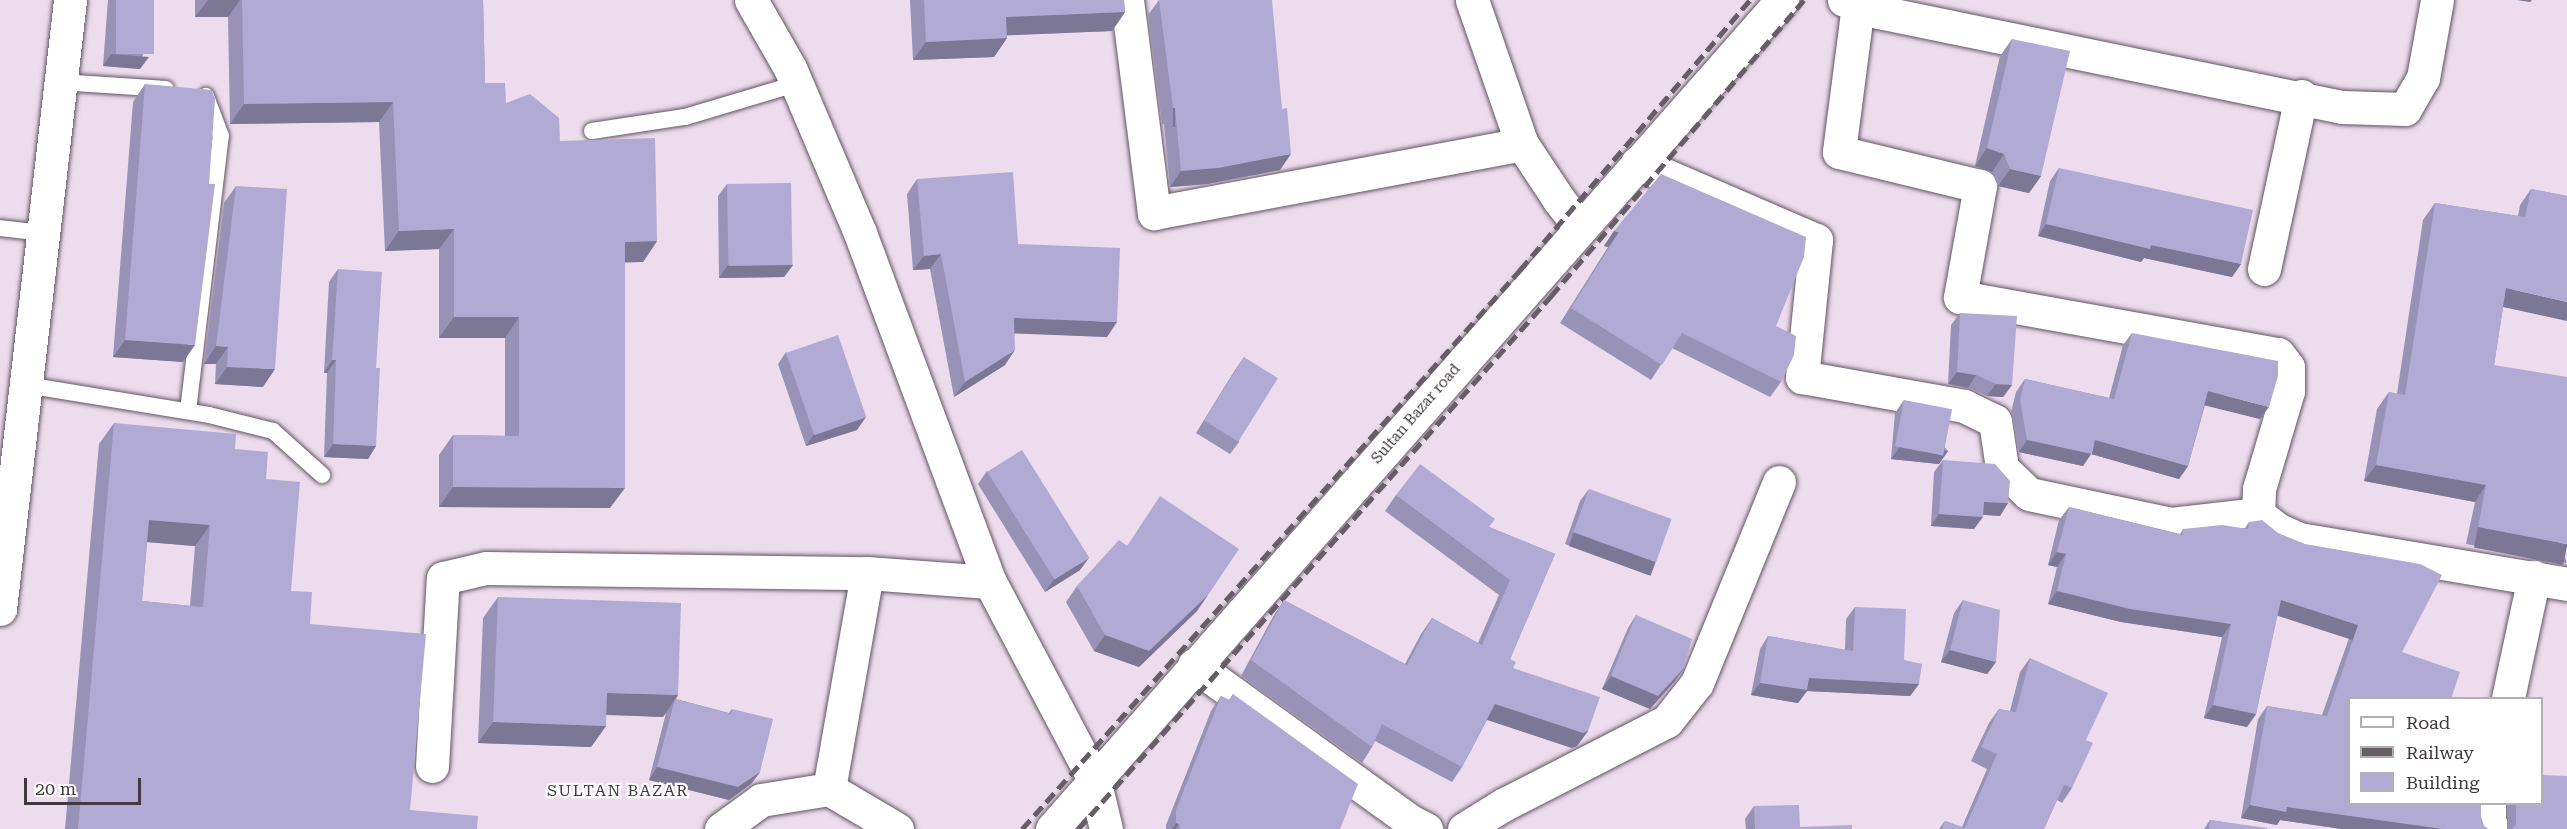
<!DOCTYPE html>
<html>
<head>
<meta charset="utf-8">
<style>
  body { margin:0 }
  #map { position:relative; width:2567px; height:829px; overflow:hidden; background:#ecdced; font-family:"Roboto Serif",serif }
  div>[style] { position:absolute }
  .roads { filter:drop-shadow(0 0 2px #625462) drop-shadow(0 0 2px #625462) }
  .service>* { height:16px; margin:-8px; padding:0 8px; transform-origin:8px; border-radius:8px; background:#fff }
  .minor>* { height:33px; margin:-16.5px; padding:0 16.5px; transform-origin:16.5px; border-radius:16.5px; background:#fff }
  .secondary>* { height:33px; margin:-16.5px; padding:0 16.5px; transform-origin:16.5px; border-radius:16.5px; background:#fff }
  .rail>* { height:4.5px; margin-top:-2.25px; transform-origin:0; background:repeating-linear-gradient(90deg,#665d67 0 12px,transparent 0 18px) }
  .wall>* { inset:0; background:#9792b6 }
  .shaded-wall>* { inset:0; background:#7b7794; transform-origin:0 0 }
  .building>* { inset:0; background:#b0aad4; transform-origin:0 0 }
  span { translate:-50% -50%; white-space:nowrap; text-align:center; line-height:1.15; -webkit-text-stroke:4.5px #fff; paint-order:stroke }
  .street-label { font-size:15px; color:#403940 }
  .neighbourhood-label { font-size:16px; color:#403940; letter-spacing:1.5px }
  .legend { position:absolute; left:2348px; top:697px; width:195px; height:108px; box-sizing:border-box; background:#fff; border:2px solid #b3b0b3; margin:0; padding:8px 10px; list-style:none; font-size:18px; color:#403940 }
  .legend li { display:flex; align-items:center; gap:12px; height:30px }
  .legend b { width:30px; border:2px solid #b3b0b3 }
  .scale { position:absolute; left:24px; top:778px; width:117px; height:27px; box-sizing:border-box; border:3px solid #403940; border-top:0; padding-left:8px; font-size:18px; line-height:21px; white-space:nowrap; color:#403940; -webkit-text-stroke:4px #fff; paint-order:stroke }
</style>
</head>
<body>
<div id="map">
  <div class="roads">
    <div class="service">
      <i style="left:60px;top:82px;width:106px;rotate:3.8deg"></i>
      <i style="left:592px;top:131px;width:94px;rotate:-8.6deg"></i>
      <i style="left:685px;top:117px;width:116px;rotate:-16.6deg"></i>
      <i style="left:0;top:228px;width:43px;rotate:6.6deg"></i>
      <i style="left:26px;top:385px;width:185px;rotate:9.3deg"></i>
      <i style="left:209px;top:415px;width:66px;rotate:14deg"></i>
      <i style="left:273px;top:431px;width:66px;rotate:41.9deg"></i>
      <i style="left:188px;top:411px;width:277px;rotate:-83.2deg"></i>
      <i style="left:221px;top:136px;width:43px;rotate:-110.6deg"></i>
    </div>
    <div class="minor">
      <i style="left:1127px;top:0;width:215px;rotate:82.8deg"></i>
      <i style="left:1154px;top:213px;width:374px;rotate:-10.6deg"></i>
      <i style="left:1472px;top:0;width:152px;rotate:70.9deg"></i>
      <i style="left:1522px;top:144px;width:67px;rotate:56.5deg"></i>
      <i style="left:1559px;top:200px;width:34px;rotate:52deg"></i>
      <i style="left:1844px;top:0;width:37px;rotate:19deg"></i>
      <i style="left:1879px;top:12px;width:473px;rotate:11.6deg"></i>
      <i style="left:2342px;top:107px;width:63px;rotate:1.8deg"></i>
      <i style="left:2405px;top:109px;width:36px;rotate:-60deg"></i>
      <i style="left:2423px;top:78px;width:79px;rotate:-79.8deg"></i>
      <i style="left:1858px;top:5px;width:148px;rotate:97.4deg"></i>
      <i style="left:1839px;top:152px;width:145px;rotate:13.6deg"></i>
      <i style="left:1980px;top:186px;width:113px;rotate:100.2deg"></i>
      <i style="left:1960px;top:297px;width:323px;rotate:10.2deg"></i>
      <i style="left:2278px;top:354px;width:16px;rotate:52deg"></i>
      <i style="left:2288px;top:367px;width:24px;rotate:90deg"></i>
      <i style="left:2288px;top:391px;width:102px;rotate:106.5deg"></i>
      <i style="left:2259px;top:489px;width:25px;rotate:92deg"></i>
      <i style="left:2258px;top:514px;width:24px;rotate:38deg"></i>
      <i style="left:2277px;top:529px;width:24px;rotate:24deg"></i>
      <i style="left:2299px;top:539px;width:272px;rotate:9.5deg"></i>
      <i style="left:1637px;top:163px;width:195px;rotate:23.3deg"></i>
      <i style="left:1816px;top:240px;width:138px;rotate:95.8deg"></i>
      <i style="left:1802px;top:377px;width:165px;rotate:10.1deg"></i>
      <i style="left:1964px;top:406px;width:34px;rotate:26deg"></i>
      <i style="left:1995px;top:421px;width:48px;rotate:81.5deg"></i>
      <i style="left:2002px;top:468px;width:37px;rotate:44deg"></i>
      <i style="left:2029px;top:494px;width:145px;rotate:11.9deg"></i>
      <i style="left:2171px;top:524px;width:88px;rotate:-6.6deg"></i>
      <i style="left:2264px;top:269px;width:177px;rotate:-77.9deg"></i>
      <i style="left:0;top:609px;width:613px;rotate:-83.44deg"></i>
      <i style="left:1194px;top:665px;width:269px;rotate:35.8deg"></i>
      <i style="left:1412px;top:822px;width:16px;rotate:27deg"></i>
      <i style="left:2508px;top:698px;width:124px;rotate:-77.9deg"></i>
      <i style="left:432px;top:766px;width:188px;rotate:-86.7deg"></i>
      <i style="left:443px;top:578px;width:44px;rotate:-13.1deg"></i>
      <i style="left:486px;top:568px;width:381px;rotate:0.8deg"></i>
      <i style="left:867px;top:573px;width:123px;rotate:4.2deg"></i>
      <i style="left:829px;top:789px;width:219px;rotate:-80deg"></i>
      <i style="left:2489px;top:804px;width:25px;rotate:88deg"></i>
      <i style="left:721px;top:829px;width:49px;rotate:-35.9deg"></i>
      <i style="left:761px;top:800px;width:69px;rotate:-9.2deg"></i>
      <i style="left:829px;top:789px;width:79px;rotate:30.5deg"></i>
      <i style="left:1464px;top:829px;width:46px;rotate:-31.6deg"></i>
      <i style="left:1503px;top:805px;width:184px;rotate:-27.1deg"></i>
      <i style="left:1667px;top:721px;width:48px;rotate:-51.7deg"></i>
      <i style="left:1697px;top:683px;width:217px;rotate:-67.8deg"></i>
    </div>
    <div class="secondary">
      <i style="left:751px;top:0;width:78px;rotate:60.2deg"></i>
      <i style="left:790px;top:68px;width:179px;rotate:67deg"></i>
      <i style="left:860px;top:233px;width:372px;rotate:69.6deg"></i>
      <i style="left:990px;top:582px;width:223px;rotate:62.2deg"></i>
      <i style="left:1094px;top:779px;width:51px;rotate:76.5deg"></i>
      <i style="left:1052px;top:829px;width:1105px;rotate:-48.63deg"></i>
    </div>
  </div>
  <div class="rail">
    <i style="left:1022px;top:829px;width:749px;rotate:-48.3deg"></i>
    <i style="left:1520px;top:270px;width:355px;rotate:-49.6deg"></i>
    <i style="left:1078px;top:829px;width:713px;rotate:-48.41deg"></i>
    <i style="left:1551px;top:296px;width:389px;rotate:-49.5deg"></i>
  </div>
  <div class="wall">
    <i style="clip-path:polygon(108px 0,154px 0,140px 69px,103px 66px)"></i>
    <i style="clip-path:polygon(195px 0,483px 0,485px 83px,506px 103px,560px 141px,657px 241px,643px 262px,625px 262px,610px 508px,439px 507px,439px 455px,453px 435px,505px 436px,505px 338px,439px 338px,439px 249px,385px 251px,379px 122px,230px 124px,228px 17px,195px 17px)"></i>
    <i style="clip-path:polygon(910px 0,1124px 0,1125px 12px,1112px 31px,1007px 35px,1007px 38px,994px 57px,913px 60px)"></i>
    <i style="clip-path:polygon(1159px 0,1280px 170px,1207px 184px,1170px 187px,1164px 124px,1162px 124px,1148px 15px)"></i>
    <i style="clip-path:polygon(2012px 39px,2041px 176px,2029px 193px,1998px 186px,1992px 172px,1975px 166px,2000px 56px)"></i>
    <i style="clip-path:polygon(145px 84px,209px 184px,183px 362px,113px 357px,133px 102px)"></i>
    <i style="clip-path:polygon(2059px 168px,2241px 264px,2232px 277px,2144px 258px,2141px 262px,2038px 236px,2050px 181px)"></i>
    <i style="clip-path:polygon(917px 179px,1018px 244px,1107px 337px,1015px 333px,1005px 365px,954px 397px,930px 269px,913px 270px,907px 194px)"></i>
    <i style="clip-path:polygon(727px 184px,793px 265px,784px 277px,719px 278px,718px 196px)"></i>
    <i style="clip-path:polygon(236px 186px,263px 387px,215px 384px,216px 364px,204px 364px,224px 203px)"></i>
    <i style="clip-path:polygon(2531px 189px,2567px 196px,2503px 307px,2494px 365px,2567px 563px,2466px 544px,2475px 502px,2364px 481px,2377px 409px,2389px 392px,2397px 394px,2423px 220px,2435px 203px,2518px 216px,2520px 205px)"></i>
    <i style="clip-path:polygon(1614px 231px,1776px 326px,1781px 382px,1770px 397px,1672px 348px,1651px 380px,1560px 323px,1608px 247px,1604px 246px)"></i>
    <i style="clip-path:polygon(338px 269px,376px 368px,376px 446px,368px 459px,324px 457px,327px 373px,324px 373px,329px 282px)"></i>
    <i style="clip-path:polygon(1960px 313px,2012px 385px,2003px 397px,1987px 396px,1968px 388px,1948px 384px,1951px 325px)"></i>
    <i style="clip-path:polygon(2132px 333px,2260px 419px,2205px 405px,2188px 466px,2179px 479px,2091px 454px,2083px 466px,2019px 452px,2011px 412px,2016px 392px,2025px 379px,2109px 398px,2123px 345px)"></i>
    <i style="clip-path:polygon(786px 352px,857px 430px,806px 446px,778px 364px)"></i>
    <i style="clip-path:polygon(1244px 357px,1239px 442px,1230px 454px,1196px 433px,1235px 370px)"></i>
    <i style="clip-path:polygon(1904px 400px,1948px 451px,1939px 464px,1891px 459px,1895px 413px)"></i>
    <i style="clip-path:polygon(evenodd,114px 423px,235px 449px,266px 479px,291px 591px,310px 624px,410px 810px,477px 829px,65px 829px,99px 444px,114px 423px,147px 542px,195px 546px,190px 606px,142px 601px,147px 542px)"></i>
    <i style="clip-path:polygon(1943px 460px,2008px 503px,2000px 516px,1983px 515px,1974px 529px,1931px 526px,1934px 472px)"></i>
    <i style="clip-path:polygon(987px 471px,1080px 570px,1045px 592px,978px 484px)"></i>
    <i style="clip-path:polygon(1589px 489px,1648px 575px,1565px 544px,1580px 501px)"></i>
    <i style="clip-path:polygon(1396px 495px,1489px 527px,1555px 554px,1510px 659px,1513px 668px,1588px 731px,1577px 746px,1572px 748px,1487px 720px,1462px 767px,1452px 782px,1375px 741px,1372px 747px,1362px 763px,1241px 676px,1274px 615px,1284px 600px,1405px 664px,1421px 634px,1432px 618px,1478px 643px,1499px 595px,1385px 511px)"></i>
    <i style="clip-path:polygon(2069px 507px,2180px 534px,2183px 529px,2245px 528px,2249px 522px,2402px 652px,2349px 804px,2481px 817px,2484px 826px,2488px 829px,2342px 829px,2280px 820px,2277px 825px,2241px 818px,2258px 719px,2267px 706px,2322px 715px,2349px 638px,2277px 615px,2256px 714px,2247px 727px,2204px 718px,2222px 637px,2121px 622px,2048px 604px,2057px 567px,2048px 565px,2059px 520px)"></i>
    <i style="clip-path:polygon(1077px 586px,1197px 611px,1139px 667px,1094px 651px,1066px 602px)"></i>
    <i style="clip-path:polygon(498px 597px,678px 695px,676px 699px,729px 713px,732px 709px,760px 772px,751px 784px,729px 800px,649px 780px,666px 713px,663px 717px,606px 715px,606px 726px,591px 747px,478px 743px,483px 618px)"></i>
    <i style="clip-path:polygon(1963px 600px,1996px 662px,1987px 674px,1941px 662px,1954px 613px)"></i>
    <i style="clip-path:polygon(1855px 607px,1904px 660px,1919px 684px,1910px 696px,1807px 691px,1798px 703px,1751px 695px,1760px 649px,1768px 636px,1845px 650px,1846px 619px)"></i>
    <i style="clip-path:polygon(1636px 615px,1684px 668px,1675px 681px,1650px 709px,1602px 689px,1628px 628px)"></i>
    <i style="clip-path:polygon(2030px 658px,2086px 740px,2072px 788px,2062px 803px,2057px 800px,2044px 829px,1939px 829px,1945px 821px,1962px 827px,1987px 769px,1971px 761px,1989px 723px,1999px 709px,2010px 711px,2020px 672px)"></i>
    <i style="clip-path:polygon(1233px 694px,1340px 829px,1166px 829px,1166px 825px,1211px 711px,1221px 696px,1229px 700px)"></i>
    <i style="clip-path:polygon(2508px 804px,2541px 804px,2567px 829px,2507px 829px)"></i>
    <i style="clip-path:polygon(1754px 806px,1800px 827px,1852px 829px,1746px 829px,1745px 819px)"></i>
    <i style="clip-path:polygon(2210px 820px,2267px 829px,2204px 829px)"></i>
  </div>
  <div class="shaded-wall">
    <i style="clip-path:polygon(208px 0,240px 0,228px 17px,195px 17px)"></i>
    <i style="clip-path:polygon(2517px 0,2532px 0,2530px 2px)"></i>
    <i style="clip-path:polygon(1125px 12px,1112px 31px,993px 36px,1006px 17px)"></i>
    <i style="clip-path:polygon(1007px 38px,994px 57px,913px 60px,926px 42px)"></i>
    <i style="clip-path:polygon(111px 54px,149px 57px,140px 69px,103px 66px)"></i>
    <i style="clip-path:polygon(393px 102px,379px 122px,230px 124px,244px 104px)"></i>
    <i style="left:1173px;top:108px;width:2px;height:19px"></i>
    <i style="clip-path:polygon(1987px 148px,2004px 154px,1992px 172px,1975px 166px)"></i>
    <i style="clip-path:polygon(1291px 154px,1280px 170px,1207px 184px,1170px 187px,1181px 171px)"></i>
    <i style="clip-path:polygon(2010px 169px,2041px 176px,2029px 193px,1998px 186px)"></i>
    <i style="clip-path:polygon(2046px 224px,2151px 245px,2241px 264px,2232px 277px,2144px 258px,2141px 262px,2038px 236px)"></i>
    <i style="clip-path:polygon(454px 229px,439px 249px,385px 251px,399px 231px)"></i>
    <i style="clip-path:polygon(1614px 231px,1619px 232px,1608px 247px,1604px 246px)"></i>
    <i style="clip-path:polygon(657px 241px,643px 262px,611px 263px,625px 242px)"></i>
    <i style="clip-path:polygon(941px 254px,930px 269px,913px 270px,924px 256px)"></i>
    <i style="clip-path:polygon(728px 265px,793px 265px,784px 277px,719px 278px)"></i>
    <i style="clip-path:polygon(2506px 288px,2567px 302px,2567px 321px,2494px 305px)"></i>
    <i style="clip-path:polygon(454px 317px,519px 317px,505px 338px,439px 338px)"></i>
    <i style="clip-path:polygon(1014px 318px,1117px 322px,1107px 337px,1004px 333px)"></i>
    <i style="clip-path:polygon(125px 340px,195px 345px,183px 362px,113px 357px)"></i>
    <i style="clip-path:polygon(216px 346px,228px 347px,216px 364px,204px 364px)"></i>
    <i style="clip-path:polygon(1015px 350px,1005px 365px,954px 397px,965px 382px)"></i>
    <i style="clip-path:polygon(332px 360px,336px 360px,327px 373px,324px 373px)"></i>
    <i style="clip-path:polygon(227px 367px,275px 369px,263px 387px,215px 384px)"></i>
    <i style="clip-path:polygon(1957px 372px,1976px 375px,1968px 388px,1948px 384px)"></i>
    <i style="clip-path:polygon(1996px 384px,2012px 385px,2003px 397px,1987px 396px)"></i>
    <i style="clip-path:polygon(2208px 391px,2269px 407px,2260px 419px,2199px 404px)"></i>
    <i style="clip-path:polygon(866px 417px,857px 430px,806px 446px,814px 434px)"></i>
    <i style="clip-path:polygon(2027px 440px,2095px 440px,2188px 466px,2179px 479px,2091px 454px,2083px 466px,2019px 452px)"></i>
    <i style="clip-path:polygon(333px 444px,376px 446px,368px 459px,324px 457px)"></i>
    <i style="clip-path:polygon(1900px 447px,1948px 451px,1939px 464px,1891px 459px)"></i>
    <i style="clip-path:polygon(2376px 465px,2486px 485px,2475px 502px,2364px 481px)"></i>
    <i style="clip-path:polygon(453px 487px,625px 488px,610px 508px,439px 507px)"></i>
    <i style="clip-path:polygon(1984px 502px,2008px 503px,2000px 516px,1975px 514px)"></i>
    <i style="clip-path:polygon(1939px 514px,1983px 517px,1974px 529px,1931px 526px)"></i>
    <i style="clip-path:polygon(149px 520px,210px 525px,195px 546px,134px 541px)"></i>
    <i style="left:2478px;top:527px;width:91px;height:21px;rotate:11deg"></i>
    <i style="left:1574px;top:532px;width:87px;height:15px;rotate:20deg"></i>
    <i style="clip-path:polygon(2057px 552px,2066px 554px,2057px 567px,2048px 565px)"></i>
    <i style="clip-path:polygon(1089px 558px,1080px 570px,1045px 592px,1054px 579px)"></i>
    <i style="clip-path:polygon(2057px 591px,2231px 624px,2222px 637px,2121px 622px,2048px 604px)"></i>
    <i style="clip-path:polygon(1208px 595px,1197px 611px,1139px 667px,1094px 651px,1105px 635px)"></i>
    <i style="left:2281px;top:600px;width:81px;height:16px;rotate:18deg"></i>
    <i style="clip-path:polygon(1950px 650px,1996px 662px,1987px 674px,1941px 662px)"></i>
    <i style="clip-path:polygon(1684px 668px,1675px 681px,1650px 709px,1602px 689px,1611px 676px)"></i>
    <i style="clip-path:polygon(1809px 678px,1919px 684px,1910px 696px,1807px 691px,1798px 703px,1751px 695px,1760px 683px)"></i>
    <i style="clip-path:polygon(607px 693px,678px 695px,663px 717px,592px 714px)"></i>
    <i style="clip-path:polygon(1495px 704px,1588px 731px,1577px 746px,1572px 748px,1485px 719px)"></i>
    <i style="clip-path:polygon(2213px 705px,2256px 714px,2247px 727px,2204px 718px)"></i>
    <i style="clip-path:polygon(493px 722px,606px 726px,591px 747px,478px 743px)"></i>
    <i style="clip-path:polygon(657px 767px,760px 772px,751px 784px,729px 800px,649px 780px)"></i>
    <i style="clip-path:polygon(2250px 805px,2287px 807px,2443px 829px,2342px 829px,2280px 820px,2277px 825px,2241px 818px)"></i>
    <i style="clip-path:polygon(1176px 823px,1179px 824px,1176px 829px,1172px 829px)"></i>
  </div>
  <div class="building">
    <i style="left:116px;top:0;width:38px;height:54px"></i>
    <i style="clip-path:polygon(242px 0,483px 0,485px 83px,505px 83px,506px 103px,530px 94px,559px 118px,560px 141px,655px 138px,657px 241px,625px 242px,625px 488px,453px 487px,453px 435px,519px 436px,519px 317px,454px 317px,454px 229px,399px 231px,393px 102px,244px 104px)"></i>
    <i style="clip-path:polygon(924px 0,1124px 0,1125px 12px,1006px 17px,1007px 38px,926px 42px)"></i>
    <i style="clip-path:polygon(1159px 0,1272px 0,1282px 109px,1287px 108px,1291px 154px,1218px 168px,1181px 171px,1175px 108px,1173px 108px)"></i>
    <i style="clip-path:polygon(2012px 39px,2070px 51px,2041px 176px,2010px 169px,2004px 154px,1987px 148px)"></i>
    <i style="clip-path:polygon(145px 84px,212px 90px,215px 99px,209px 184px,215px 184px,195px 345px,125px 340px)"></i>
    <i style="clip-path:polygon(2059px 168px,2253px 210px,2241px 264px,2151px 245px,2150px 249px,2046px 224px)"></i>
    <i style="clip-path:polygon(1013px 172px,1018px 244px,1120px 248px,1117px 322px,1014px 318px,1015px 350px,965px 382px,941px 254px,924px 256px,917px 179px)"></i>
    <i style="clip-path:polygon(1661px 174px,1806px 237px,1804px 257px,1776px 326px,1796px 336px,1794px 355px,1781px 382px,1682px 333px,1662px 365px,1571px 308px,1619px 232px,1614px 231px)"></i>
    <i style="left:791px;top:183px;width:82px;height:64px;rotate:89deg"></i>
    <i style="clip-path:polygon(236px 186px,287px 189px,275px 369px,227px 367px,228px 347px,216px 346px)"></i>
    <i style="clip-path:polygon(2531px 189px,2567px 196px,2567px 302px,2506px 288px,2494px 365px,2567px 377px,2567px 544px,2478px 527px,2486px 485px,2376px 465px,2389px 392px,2405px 395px,2435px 203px,2525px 217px)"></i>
    <i style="clip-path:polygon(338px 269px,382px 272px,376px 368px,380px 368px,376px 446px,333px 444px,336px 360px,332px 360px)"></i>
    <i style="clip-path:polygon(1960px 313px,2017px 316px,2012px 385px,1996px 384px,1976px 375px,1957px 372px)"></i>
    <i style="clip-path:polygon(2132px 333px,2278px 361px,2278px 376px,2269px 407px,2208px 391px,2188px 466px,2095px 440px,2092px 454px,2027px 440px,2020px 400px,2025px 379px,2114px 399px)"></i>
    <i style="left:838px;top:335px;width:87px;height:55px;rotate:71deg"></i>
    <i style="left:1244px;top:357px;width:40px;height:75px;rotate:32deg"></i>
    <i style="left:1904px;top:400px;width:49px;height:47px;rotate:11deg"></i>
    <i style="clip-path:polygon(evenodd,114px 423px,236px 434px,235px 449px,268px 452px,266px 479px,300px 482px,291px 591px,312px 592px,310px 624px,426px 634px,410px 810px,478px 816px,477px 829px,78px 829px,114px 423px,149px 520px,210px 525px,203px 607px,142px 601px,149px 520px)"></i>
    <i style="left:1022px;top:450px;width:127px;height:41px;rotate:58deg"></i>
    <i style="clip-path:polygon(1943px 460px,1995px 464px,2010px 481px,2008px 503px,1984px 502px,1983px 517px,1939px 514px)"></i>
    <i style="clip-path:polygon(1420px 464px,1495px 519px,1489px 527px,1555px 554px,1510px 659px,1516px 662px,1513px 668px,1600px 697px,1588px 731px,1583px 733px,1495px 704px,1462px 767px,1382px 724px,1372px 747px,1251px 660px,1284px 600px,1407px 665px,1432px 618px,1482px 645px,1510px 580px,1396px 495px)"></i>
    <i style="left:1589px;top:489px;width:88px;height:46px;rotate:20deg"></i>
    <i style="clip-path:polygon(1160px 496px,1239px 549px,1208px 595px,1149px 651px,1105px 635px,1077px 586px,1119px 540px,1127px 546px)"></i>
    <i style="clip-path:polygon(2069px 507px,2182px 535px,2183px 529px,2222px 525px,2248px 529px,2249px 522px,2262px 520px,2278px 533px,2305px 544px,2420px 564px,2442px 575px,2402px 652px,2460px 672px,2451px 699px,2349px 699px,2349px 804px,2481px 804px,2481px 817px,2484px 826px,2488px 829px,2443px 829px,2287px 807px,2286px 812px,2250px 805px,2267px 706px,2327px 716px,2358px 625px,2281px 600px,2256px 714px,2213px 705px,2231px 624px,2130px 609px,2057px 591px,2066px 554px,2057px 552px)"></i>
    <i style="clip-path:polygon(498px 597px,681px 603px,678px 695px,607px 693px,606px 726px,493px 722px)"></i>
    <i style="clip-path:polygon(1963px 600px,2000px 610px,1996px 662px,1950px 650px)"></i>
    <i style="clip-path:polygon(1855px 607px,1906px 609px,1904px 660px,1922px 664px,1919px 684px,1809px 678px,1807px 690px,1760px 683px,1768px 636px,1853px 651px)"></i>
    <i style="clip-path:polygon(1636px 615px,1692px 639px,1684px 668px,1658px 696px,1611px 676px)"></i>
    <i style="clip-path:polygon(2030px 658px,2108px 693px,2086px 740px,2093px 743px,2072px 788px,2064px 785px,2044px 829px,1942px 829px,1945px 821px,1965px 828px,1997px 754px,1981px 747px,1999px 709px,2016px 712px)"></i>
    <i style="clip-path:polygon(1233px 694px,1358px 784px,1340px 829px,1180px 829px,1179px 824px,1176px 823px,1176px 810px,1221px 696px,1230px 700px)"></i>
    <i style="clip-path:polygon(675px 699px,731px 714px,732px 709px,773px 719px,760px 772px,738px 787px,657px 767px)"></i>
    <i style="clip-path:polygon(2541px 775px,2567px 776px,2567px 829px,2512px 829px,2516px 825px,2516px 804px,2541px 804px)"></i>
    <i style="clip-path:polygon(1799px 805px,1800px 827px,1852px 825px,1852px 829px,1755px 829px,1754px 806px)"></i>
    <i style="clip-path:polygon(2210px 820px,2267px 828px,2267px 829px,2209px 829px)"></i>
  </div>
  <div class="street-label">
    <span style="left:1416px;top:414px;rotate:-49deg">Sultan Bazar road</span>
  </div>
  <div class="neighbourhood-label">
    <span style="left:618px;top:791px">SULTAN BAZAR</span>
  </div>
  <ul class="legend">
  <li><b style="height:8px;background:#fff"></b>Road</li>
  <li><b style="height:8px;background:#665d67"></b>Railway</li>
  <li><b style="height:16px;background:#b0aad4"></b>Building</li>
  </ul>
  <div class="scale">20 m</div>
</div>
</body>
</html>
